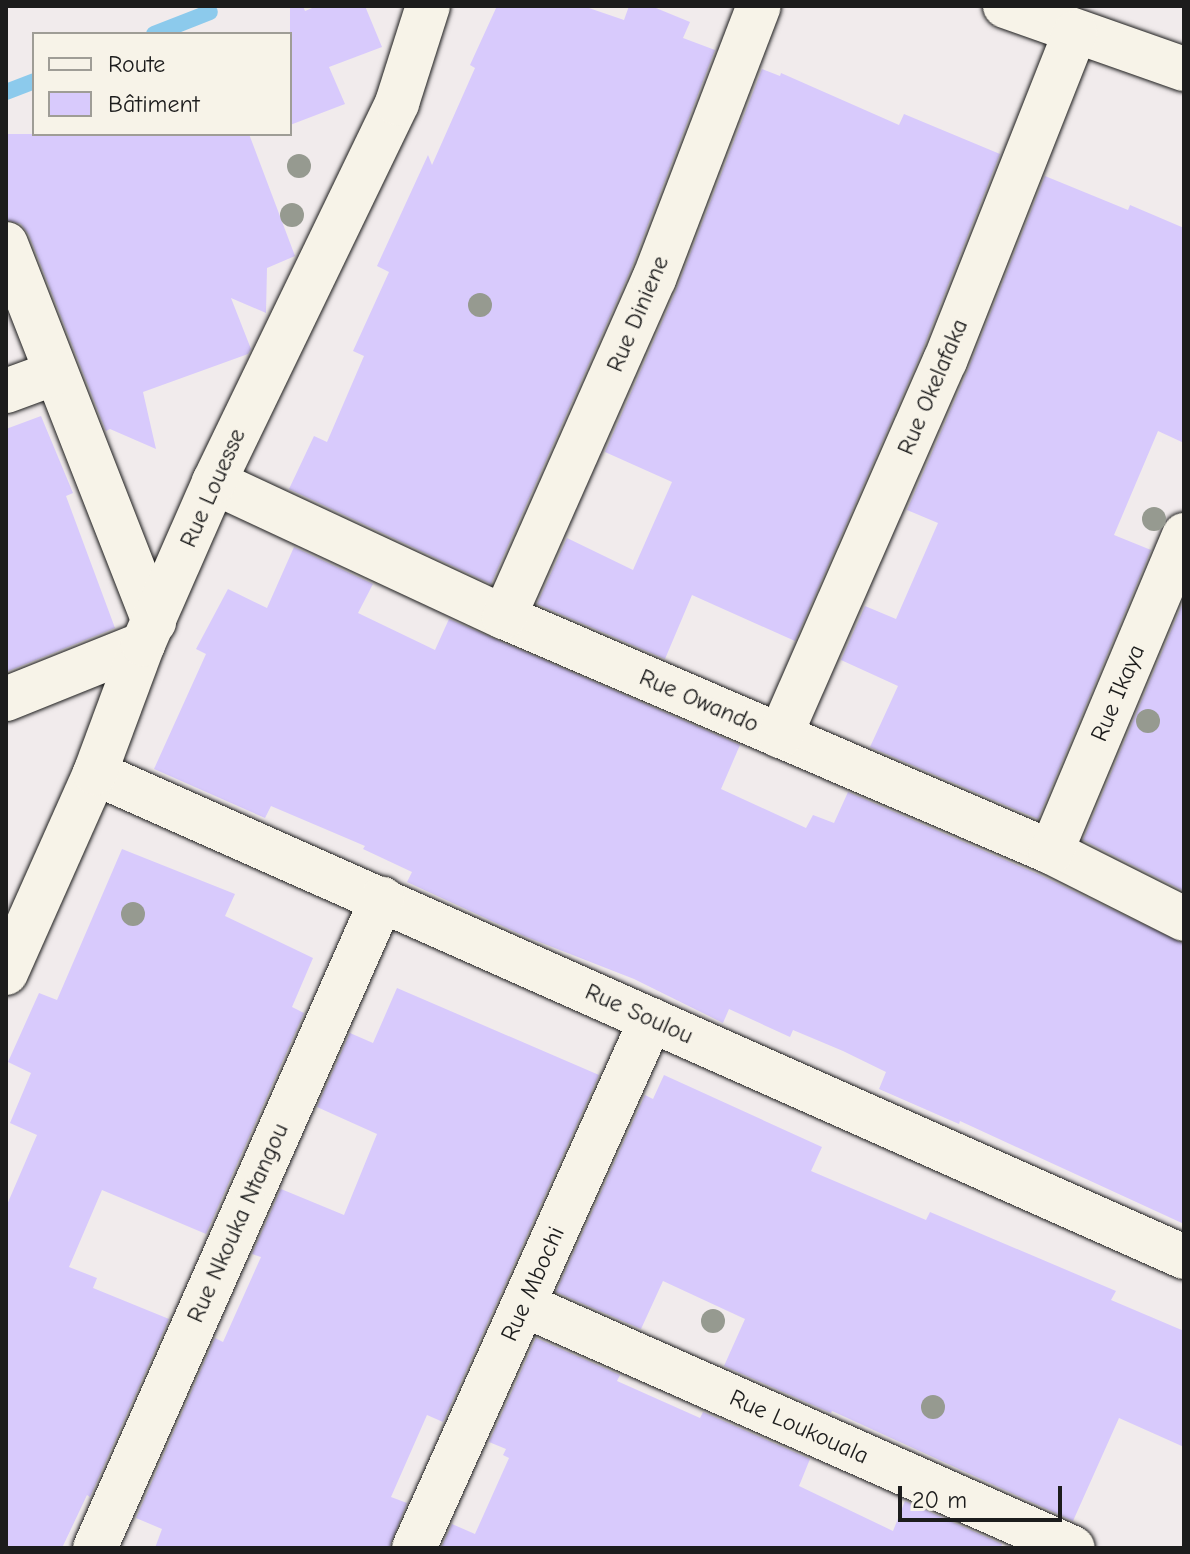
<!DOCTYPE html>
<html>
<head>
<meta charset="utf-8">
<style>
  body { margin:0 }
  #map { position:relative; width:1190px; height:1554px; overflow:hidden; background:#f1ebec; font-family:"Comic Neue",sans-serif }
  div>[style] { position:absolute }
  .stream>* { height:16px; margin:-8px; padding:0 8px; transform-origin:8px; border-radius:8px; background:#8ccaec }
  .building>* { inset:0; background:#d8cafc }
  .roads { filter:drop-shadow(0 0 2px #1c1c1c) drop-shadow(0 0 2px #1c1c1c) }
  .minor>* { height:44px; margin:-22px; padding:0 22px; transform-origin:22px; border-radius:22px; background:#f7f3e8 }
  .trees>* { width:24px; height:24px; margin:-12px; border-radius:50%; background:#969a90 }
  span { translate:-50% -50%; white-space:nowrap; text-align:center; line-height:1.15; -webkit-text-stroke:6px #f7f3e8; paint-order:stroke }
  .street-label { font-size:24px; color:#1c1c1c }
  .frame { position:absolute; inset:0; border:8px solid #1c1c1c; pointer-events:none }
  .legend { position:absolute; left:32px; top:32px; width:260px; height:104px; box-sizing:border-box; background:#f7f3e8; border:2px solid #9f9d96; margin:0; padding:10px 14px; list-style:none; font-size:24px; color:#1c1c1c }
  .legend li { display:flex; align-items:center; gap:16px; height:40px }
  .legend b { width:40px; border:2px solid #9f9d96 }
  .scale { position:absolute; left:898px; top:1486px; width:164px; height:36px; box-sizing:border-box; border:4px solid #1c1c1c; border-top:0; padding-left:10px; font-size:24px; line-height:28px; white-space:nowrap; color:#1c1c1c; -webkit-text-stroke:6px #f7f3e8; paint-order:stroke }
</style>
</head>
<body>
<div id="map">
  <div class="stream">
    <i style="left:154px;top:34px;width:60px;rotate:-21.4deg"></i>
    <i style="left:6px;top:92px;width:30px;rotate:-21deg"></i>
  </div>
  <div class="building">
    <i style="clip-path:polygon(290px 6px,303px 6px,305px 11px,317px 6px,365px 6px,382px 47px,329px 67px,345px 104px,290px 125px)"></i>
    <i style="clip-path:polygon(497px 6px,583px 6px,624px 20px,629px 6px,651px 6px,690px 22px,683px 38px,715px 50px,631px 269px,491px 584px,289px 489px,314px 436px,327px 442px,364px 356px,353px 351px,389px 272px,377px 266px,428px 155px,432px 165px,475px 68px,470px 65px)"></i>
    <i style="clip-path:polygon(762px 69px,780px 76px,781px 73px,899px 125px,904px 114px,1000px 154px,922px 351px,795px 641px,692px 595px,665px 659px,537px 604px,567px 538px,633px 570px,672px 482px,605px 452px,677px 288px)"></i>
    <i style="clip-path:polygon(6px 134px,249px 134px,295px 256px,267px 268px,266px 313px,231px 298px,251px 349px,248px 354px,143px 392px,156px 449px,110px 429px,106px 431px,29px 235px,21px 224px,6px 220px)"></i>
    <i style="clip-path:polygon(1045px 176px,1128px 210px,1130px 205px,1184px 228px,1184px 443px,1158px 431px,1114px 535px,1151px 550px,1038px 819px,870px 747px,898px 686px,841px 660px,865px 606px,896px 619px,938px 523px,907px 510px,968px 370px)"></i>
    <i style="clip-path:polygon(41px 416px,73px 493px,66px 496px,115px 628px,6px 672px,6px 429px)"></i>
    <i style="clip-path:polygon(294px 547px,373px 584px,358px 613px,435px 650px,449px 619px,740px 745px,721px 789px,806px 828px,813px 815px,834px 823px,848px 792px,1040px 875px,1184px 944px,1184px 1224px,960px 1121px,959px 1124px,879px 1089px,886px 1072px,843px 1051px,793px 1030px,790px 1037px,729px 1009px,723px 1023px,634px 979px,524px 936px,407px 882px,412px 872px,363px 849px,365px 846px,271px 806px,265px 818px,154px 769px,206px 654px,196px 649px,228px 589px,267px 608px)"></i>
    <i style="clip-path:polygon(1184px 600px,1184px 891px,1083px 840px)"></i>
    <i style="clip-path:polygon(122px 849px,235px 894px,225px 916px,313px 958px,292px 1007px,304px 1013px,206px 1234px,102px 1190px,69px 1267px,97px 1278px,93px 1288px,169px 1319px,90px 1497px,87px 1495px,62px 1548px,6px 1548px,6px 1207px,37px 1135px,10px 1123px,31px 1073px,8px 1062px,39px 993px,57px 1000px)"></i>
    <i style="clip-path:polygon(397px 988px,599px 1075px,443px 1422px,427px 1415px,391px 1497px,407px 1503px,389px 1548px,155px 1548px,162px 1529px,136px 1518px,215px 1338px,223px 1342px,261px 1257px,252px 1254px,281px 1189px,344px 1215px,377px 1134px,317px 1107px,350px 1033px,373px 1043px)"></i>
    <i style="clip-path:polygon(664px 1075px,822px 1147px,811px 1171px,926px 1220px,930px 1212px,1116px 1291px,1111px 1300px,1184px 1331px,1184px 1447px,1119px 1418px,1073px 1521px,832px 1411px,831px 1413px,724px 1366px,745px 1319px,663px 1281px,641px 1329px,556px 1292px,645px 1095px,653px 1099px)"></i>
    <i style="clip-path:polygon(536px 1338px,620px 1375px,617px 1381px,700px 1418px,703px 1412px,810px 1459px,799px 1486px,893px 1531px,905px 1501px,1002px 1544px,1001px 1548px,441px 1548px,452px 1524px,475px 1534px,509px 1458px,503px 1455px,506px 1449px,489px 1442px)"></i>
  </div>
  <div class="roads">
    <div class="minor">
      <i style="left:1005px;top:6px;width:190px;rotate:19.4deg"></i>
      <i style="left:6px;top:244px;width:406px;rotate:68.6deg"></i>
      <i style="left:6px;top:391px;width:52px;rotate:-20.2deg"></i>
      <i style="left:214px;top:482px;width:320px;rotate:25deg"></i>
      <i style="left:504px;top:617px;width:595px;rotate:23.25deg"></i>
      <i style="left:1051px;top:852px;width:149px;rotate:26.7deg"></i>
      <i style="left:504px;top:617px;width:370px;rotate:-66.1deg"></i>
      <i style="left:654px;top:279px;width:292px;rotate:-69deg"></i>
      <i style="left:6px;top:699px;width:148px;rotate:-21.9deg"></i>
      <i style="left:780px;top:736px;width:410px;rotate:-66.3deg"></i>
      <i style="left:945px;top:361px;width:353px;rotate:-68.4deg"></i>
      <i style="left:95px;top:773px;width:1192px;rotate:23.96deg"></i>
      <i style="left:1051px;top:852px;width:344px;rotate:-67.2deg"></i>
      <i style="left:6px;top:973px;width:219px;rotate:-66deg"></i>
      <i style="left:95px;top:773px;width:138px;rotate:-69.6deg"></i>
      <i style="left:143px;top:644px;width:177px;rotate:-66.3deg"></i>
      <i style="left:214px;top:482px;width:421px;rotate:-64.2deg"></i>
      <i style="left:397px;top:103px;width:102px;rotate:-72.3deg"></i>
      <i style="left:524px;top:1305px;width:600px;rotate:23.88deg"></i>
      <i style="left:95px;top:1548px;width:710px;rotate:-66.14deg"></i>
      <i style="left:414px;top:1548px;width:579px;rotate:-65.83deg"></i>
    </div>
  </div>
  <div class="trees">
    <i style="left:299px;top:166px"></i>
    <i style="left:292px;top:215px"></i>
    <i style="left:480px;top:305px"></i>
    <i style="left:1154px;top:519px"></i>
    <i style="left:1148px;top:721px"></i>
    <i style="left:133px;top:914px"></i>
    <i style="left:713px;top:1321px"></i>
    <i style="left:933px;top:1407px"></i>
  </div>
  <div class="street-label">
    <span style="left:638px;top:314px;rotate:-67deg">Rue Diniene</span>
    <span style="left:933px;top:387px;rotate:-67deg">Rue Okelafaka</span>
    <span style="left:213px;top:488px;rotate:-66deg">Rue Louesse</span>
    <span style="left:1118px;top:693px;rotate:-67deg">Rue Ikaya</span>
    <span style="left:699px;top:701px;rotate:23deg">Rue Owando</span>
    <span style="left:639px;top:1014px;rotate:24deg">Rue Soulou</span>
    <span style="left:238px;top:1223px;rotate:-66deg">Rue Nkouka Ntangou</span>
    <span style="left:533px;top:1284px;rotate:-66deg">Rue Mbochi</span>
    <span style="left:799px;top:1427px;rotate:24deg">Rue Loukouala</span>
  </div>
  <div class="frame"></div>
  <ul class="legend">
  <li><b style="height:10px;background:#f7f3e8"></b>Route</li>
  <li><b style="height:22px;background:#d8cafc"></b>Bâtiment</li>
  </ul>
  <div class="scale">20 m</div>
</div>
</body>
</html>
